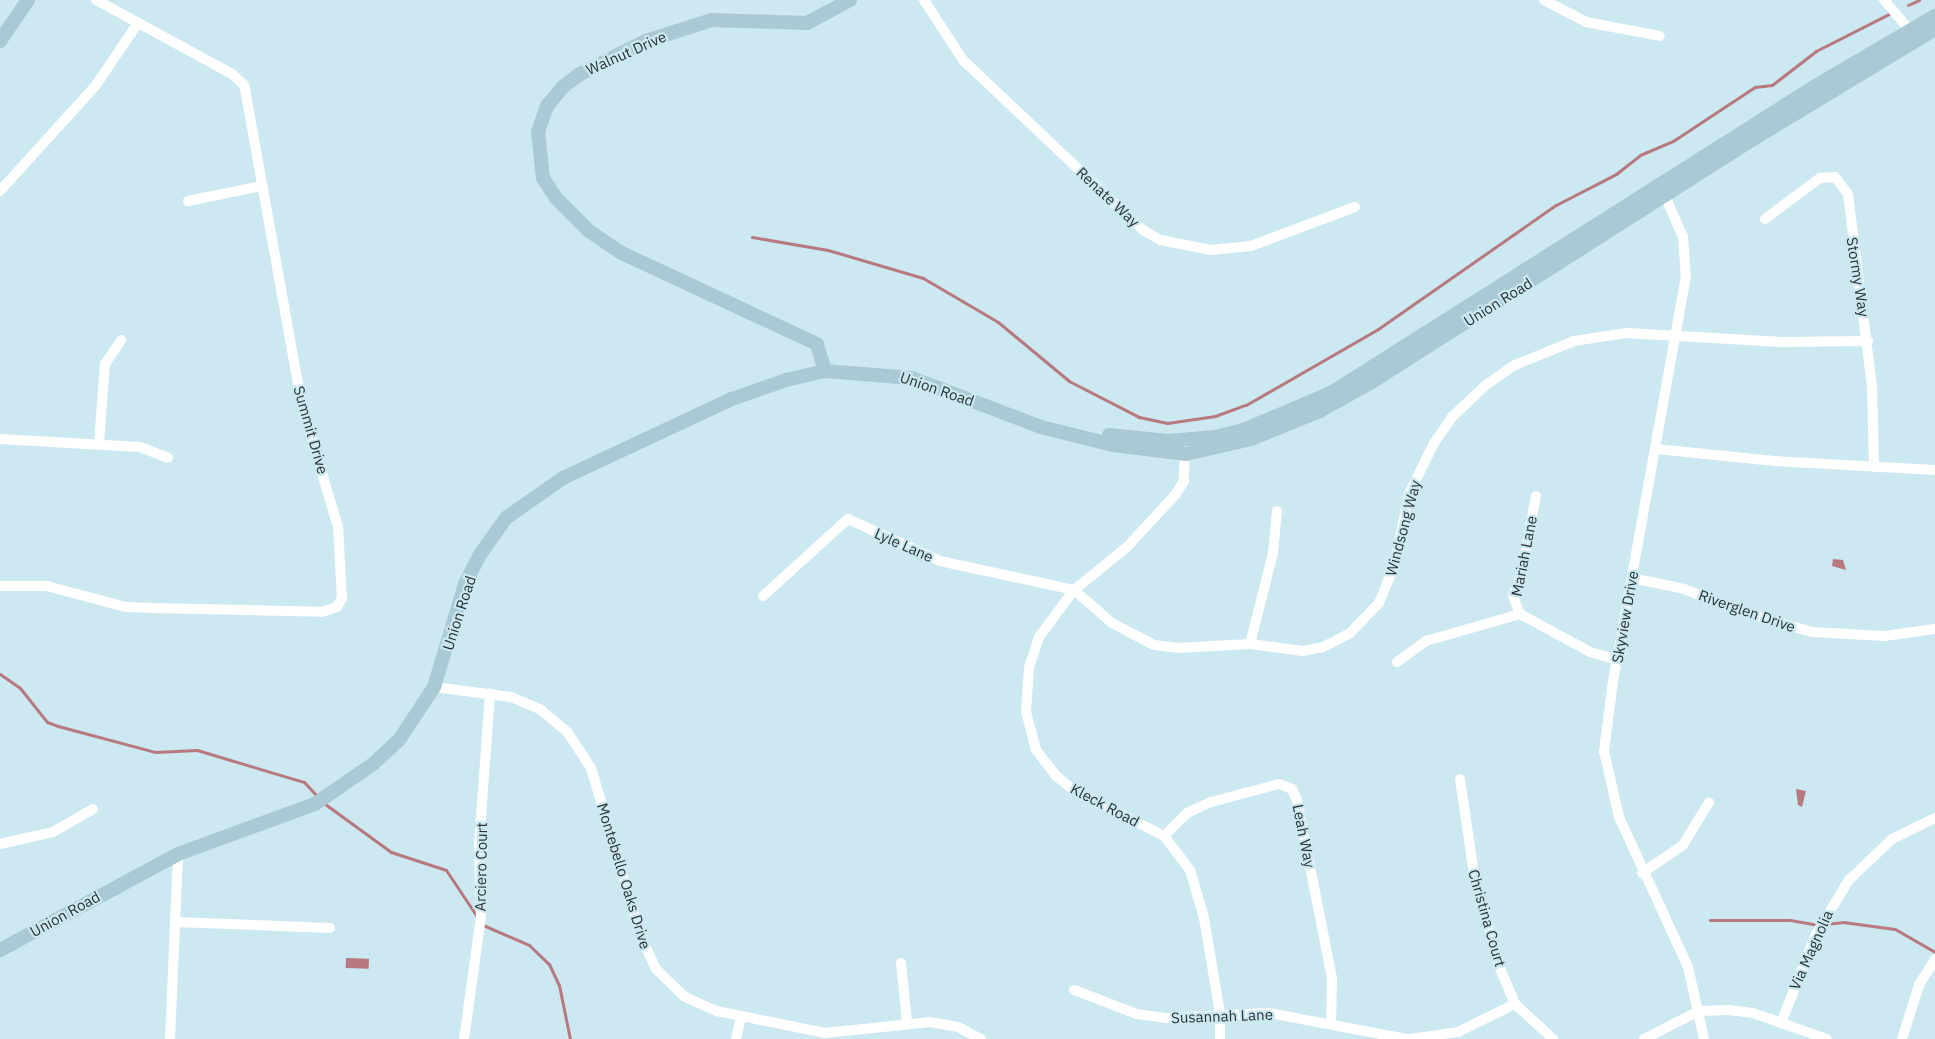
<!DOCTYPE html>
<html>
<head>
<meta charset="utf-8">
<style>
  body { margin:0 }
  #map { position:relative; width:1935px; height:1039px; overflow:hidden; background:#cce8f1; font-family:"IBM Plex Sans",sans-serif }
  div>[style] { position:absolute }
  .water>* { inset:0; background:#b7797f; transform-origin:0 0 }
  .stream>* { height:3px; margin:-1.5px; padding:0 1.5px; transform-origin:1.5px; border-radius:1.5px; background:#b7797f }
  .street>* { height:10px; margin:-5px; padding:0 5px; transform-origin:5px; border-radius:5px; background:#fff }
  .secondary>* { height:14px; margin:-7px; padding:0 7px; transform-origin:7px; border-radius:7px; background:#aac9d4 }
  span { translate:-50% -50%; white-space:nowrap; text-align:center; line-height:1.15; -webkit-text-stroke:4.5px #cce8f1; paint-order:stroke }
  .street-label { font-size:15px; color:#283336 }
</style>
</head>
<body>
<div id="map">
  <div class="water">
    <i style="clip-path:polygon(1833px 559px,1843px 560px,1846px 570px,1832px 566px)"></i>
    <i style="clip-path:polygon(1796px 789px,1806px 791px,1802px 807px,1798px 805px)"></i>
    <i style="left:346px;top:958px;width:23px;height:10px;rotate:2deg"></i>
  </div>
  <div class="stream">
    <i style="left:1908px;top:5px;width:12px;rotate:-24deg"></i>
    <i style="left:752px;top:237px;width:77px;rotate:9.7deg"></i>
    <i style="left:828px;top:250px;width:99px;rotate:16.4deg"></i>
    <i style="left:923px;top:278px;width:87px;rotate:30.4deg"></i>
    <i style="left:998px;top:322px;width:92px;rotate:39.7deg"></i>
    <i style="left:1069px;top:381px;width:79px;rotate:27.2deg"></i>
    <i style="left:1139px;top:417px;width:29px;rotate:12deg"></i>
    <i style="left:1167px;top:423px;width:49px;rotate:-8.3deg"></i>
    <i style="left:1215px;top:416px;width:33px;rotate:-20deg"></i>
    <i style="left:1246px;top:405px;width:152px;rotate:-29.9deg"></i>
    <i style="left:1378px;top:329px;width:217px;rotate:-34.9deg"></i>
    <i style="left:1556px;top:205px;width:68px;rotate:-27.3deg"></i>
    <i style="left:1616px;top:174px;width:31px;rotate:-38deg"></i>
    <i style="left:1640px;top:155px;width:36px;rotate:-23deg"></i>
    <i style="left:1673px;top:141px;width:98px;rotate:-33.4deg"></i>
    <i style="left:1755px;top:87px;width:17px;rotate:-7deg"></i>
    <i style="left:1772px;top:85px;width:56px;rotate:-37.7deg"></i>
    <i style="left:1816px;top:51px;width:82px;rotate:-26.9deg"></i>
    <i style="left:0;top:674px;width:24px;rotate:35deg"></i>
    <i style="left:20px;top:688px;width:43px;rotate:51.5deg"></i>
    <i style="left:47px;top:722px;width:12px;rotate:20deg"></i>
    <i style="left:58px;top:726px;width:100px;rotate:15deg"></i>
    <i style="left:155px;top:752px;width:42px;rotate:-2.7deg"></i>
    <i style="left:197px;top:750px;width:112px;rotate:16.7deg"></i>
    <i style="left:304px;top:782px;width:21px;rotate:47deg"></i>
    <i style="left:325px;top:804px;width:82px;rotate:36deg"></i>
    <i style="left:391px;top:852px;width:58px;rotate:18.1deg"></i>
    <i style="left:446px;top:870px;width:58px;rotate:56.3deg"></i>
    <i style="left:1710px;top:920px;width:80px"></i>
    <i style="left:1790px;top:920px;width:29px;rotate:10deg"></i>
    <i style="left:1825px;top:924px;width:18px;rotate:-6deg"></i>
    <i style="left:1843px;top:922px;width:52px;rotate:7.7deg"></i>
    <i style="left:1895px;top:929px;width:46px;rotate:29.9deg"></i>
    <i style="left:483px;top:925px;width:50px;rotate:23.5deg"></i>
    <i style="left:529px;top:945px;width:28px;rotate:44deg"></i>
    <i style="left:549px;top:964px;width:23px;rotate:65deg"></i>
    <i style="left:559px;top:985px;width:55px;rotate:78.5deg"></i>
  </div>
  <div class="street">
    <i style="left:924px;top:0;width:72px;rotate:57deg"></i>
    <i style="left:963px;top:60px;width:248px;rotate:43.4deg"></i>
    <i style="left:1143px;top:230px;width:20px;rotate:30deg"></i>
    <i style="left:1160px;top:240px;width:52px;rotate:11.1deg"></i>
    <i style="left:1211px;top:250px;width:40px;rotate:-5.7deg"></i>
    <i style="left:1251px;top:246px;width:111px;rotate:-20.6deg"></i>
    <i style="left:1544px;top:0;width:47px;rotate:27.6deg"></i>
    <i style="left:1586px;top:22px;width:75px;rotate:10.7deg"></i>
    <i style="left:1884px;top:0;width:46px;rotate:49.4deg"></i>
    <i style="left:1662px;top:189px;width:52px;rotate:66.4deg"></i>
    <i style="left:1683px;top:237px;width:39px;rotate:86deg"></i>
    <i style="left:1686px;top:276px;width:412px;rotate:100.2deg"></i>
    <i style="left:1613px;top:681px;width:71px;rotate:97.3deg"></i>
    <i style="left:1604px;top:751px;width:68px;rotate:77.2deg"></i>
    <i style="left:1619px;top:817px;width:165px;rotate:65.3deg"></i>
    <i style="left:1688px;top:967px;width:74px;rotate:77.5deg"></i>
    <i style="left:0;top:191px;width:143px;rotate:-47.8deg"></i>
    <i style="left:96px;top:85px;width:75px;rotate:-55.9deg"></i>
    <i style="left:188px;top:201px;width:76px;rotate:-11.5deg"></i>
    <i style="left:1765px;top:219px;width:69px;rotate:-36.7deg"></i>
    <i style="left:1820px;top:178px;width:15px;rotate:-4deg"></i>
    <i style="left:1835px;top:177px;width:21px;rotate:53deg"></i>
    <i style="left:1848px;top:194px;width:193px;rotate:82.9deg"></i>
    <i style="left:1872px;top:386px;width:81px;rotate:88.6deg"></i>
    <i style="left:0;top:439px;width:140px;rotate:3.3deg"></i>
    <i style="left:140px;top:447px;width:30px;rotate:21deg"></i>
    <i style="left:99px;top:443px;width:79px;rotate:-85.7deg"></i>
    <i style="left:105px;top:364px;width:29px;rotate:-56deg"></i>
    <i style="left:1185px;top:446px;width:35px;rotate:92deg"></i>
    <i style="left:1184px;top:481px;width:15px;rotate:122deg"></i>
    <i style="left:1176px;top:494px;width:72px;rotate:132.8deg"></i>
    <i style="left:1127px;top:547px;width:68px;rotate:140.9deg"></i>
    <i style="left:1074px;top:590px;width:59px;rotate:126.7deg"></i>
    <i style="left:1039px;top:637px;width:33px;rotate:108deg"></i>
    <i style="left:1029px;top:668px;width:44px;rotate:93.9deg"></i>
    <i style="left:1026px;top:712px;width:39px;rotate:75deg"></i>
    <i style="left:1036px;top:750px;width:33px;rotate:52deg"></i>
    <i style="left:1056px;top:776px;width:21px;rotate:39deg"></i>
    <i style="left:1072px;top:789px;width:103px;rotate:27.1deg"></i>
    <i style="left:1164px;top:836px;width:43px;rotate:52.6deg"></i>
    <i style="left:1190px;top:870px;width:50px;rotate:73.7deg"></i>
    <i style="left:1204px;top:918px;width:97px;rotate:80.5deg"></i>
    <i style="left:1220px;top:1014px;width:25px;rotate:90deg"></i>
    <i style="left:1656px;top:449px;width:119px;rotate:5.8deg"></i>
    <i style="left:1774px;top:461px;width:161px;rotate:3.2deg"></i>
    <i style="left:1536px;top:496px;width:80px;rotate:100.8deg"></i>
    <i style="left:1521px;top:575px;width:22px;rotate:111deg"></i>
    <i style="left:1513px;top:596px;width:19px;rotate:69deg"></i>
    <i style="left:1520px;top:614px;width:80px;rotate:28.5deg"></i>
    <i style="left:1590px;top:652px;width:29px;rotate:16deg"></i>
    <i style="left:1632px;top:578px;width:53px;rotate:11.9deg"></i>
    <i style="left:1684px;top:589px;width:63px;rotate:21.3deg"></i>
    <i style="left:1743px;top:612px;width:72px;rotate:16.2deg"></i>
    <i style="left:1812px;top:632px;width:72px;rotate:3.2deg"></i>
    <i style="left:1884px;top:636px;width:51px;rotate:-7.8deg"></i>
    <i style="left:0;top:586px;width:47px"></i>
    <i style="left:47px;top:586px;width:82px;rotate:14.9deg"></i>
    <i style="left:126px;top:607px;width:26px;rotate:2deg"></i>
    <i style="left:152px;top:608px;width:170px;rotate:1.3deg"></i>
    <i style="left:322px;top:612px;width:16px;rotate:-18deg"></i>
    <i style="left:337px;top:607px;width:10px;rotate:-61deg"></i>
    <i style="left:342px;top:598px;width:71px;rotate:-93.2deg"></i>
    <i style="left:338px;top:527px;width:126px;rotate:-106.6deg"></i>
    <i style="left:302px;top:406px;width:326px;rotate:-100.2deg"></i>
    <i style="left:244px;top:85px;width:16px;rotate:-137deg"></i>
    <i style="left:232px;top:74px;width:155px;rotate:-151.4deg"></i>
    <i style="left:763px;top:596px;width:115px;rotate:-42.2deg"></i>
    <i style="left:848px;top:519px;width:101px;rotate:24.5deg"></i>
    <i style="left:940px;top:561px;width:137px;rotate:12.2deg"></i>
    <i style="left:1074px;top:590px;width:50px;rotate:41deg"></i>
    <i style="left:1112px;top:623px;width:47px;rotate:27.6deg"></i>
    <i style="left:1154px;top:645px;width:23px;rotate:7deg"></i>
    <i style="left:1177px;top:648px;width:73px;rotate:-3.1deg"></i>
    <i style="left:1250px;top:644px;width:53px;rotate:7.5deg"></i>
    <i style="left:1303px;top:651px;width:20px;rotate:-11deg"></i>
    <i style="left:1323px;top:647px;width:30px;rotate:-27deg"></i>
    <i style="left:1350px;top:633px;width:42px;rotate:-46deg"></i>
    <i style="left:1379px;top:603px;width:40px;rotate:-68deg"></i>
    <i style="left:1394px;top:566px;width:74px;rotate:-78.2deg"></i>
    <i style="left:1409px;top:494px;width:57px;rotate:-63.9deg"></i>
    <i style="left:1434px;top:443px;width:32px;rotate:-55deg"></i>
    <i style="left:1452px;top:417px;width:47px;rotate:-43.3deg"></i>
    <i style="left:1486px;top:385px;width:35px;rotate:-35deg"></i>
    <i style="left:1515px;top:365px;width:64px;rotate:-22.1deg"></i>
    <i style="left:1574px;top:341px;width:53px;rotate:-8.7deg"></i>
    <i style="left:1626px;top:333px;width:155px;rotate:3.3deg"></i>
    <i style="left:1781px;top:342px;width:87px;rotate:-0.7deg"></i>
    <i style="left:1250px;top:644px;width:94px;rotate:-75.8deg"></i>
    <i style="left:1273px;top:553px;width:42px;rotate:-84.6deg"></i>
    <i style="left:1397px;top:662px;width:36px;rotate:-36deg"></i>
    <i style="left:1426px;top:641px;width:98px;rotate:-16deg"></i>
    <i style="left:434px;top:687px;width:78px;rotate:7.4deg"></i>
    <i style="left:511px;top:697px;width:33px;rotate:23deg"></i>
    <i style="left:541px;top:710px;width:35px;rotate:40deg"></i>
    <i style="left:568px;top:733px;width:42px;rotate:56.7deg"></i>
    <i style="left:591px;top:768px;width:176px;rotate:73.5deg"></i>
    <i style="left:641px;top:937px;width:35px;rotate:65deg"></i>
    <i style="left:656px;top:969px;width:40px;rotate:44deg"></i>
    <i style="left:685px;top:997px;width:35px;rotate:24deg"></i>
    <i style="left:717px;top:1011px;width:110px;rotate:11.5deg"></i>
    <i style="left:825px;top:1033px;width:106px;rotate:-6deg"></i>
    <i style="left:930px;top:1022px;width:28px;rotate:10deg"></i>
    <i style="left:958px;top:1027px;width:26px;rotate:28deg"></i>
    <i style="left:1460px;top:779px;width:103px;rotate:81.6deg"></i>
    <i style="left:1475px;top:881px;width:88px;rotate:74.2deg"></i>
    <i style="left:1499px;top:966px;width:41px;rotate:67.2deg"></i>
    <i style="left:1515px;top:1004px;width:52px;rotate:42.6deg"></i>
    <i style="left:1164px;top:836px;width:33px;rotate:-45deg"></i>
    <i style="left:1187px;top:813px;width:26px;rotate:-25deg"></i>
    <i style="left:1211px;top:802px;width:70px;rotate:-14.8deg"></i>
    <i style="left:1279px;top:784px;width:14px;rotate:21deg"></i>
    <i style="left:1292px;top:789px;width:12px;rotate:66deg"></i>
    <i style="left:1297px;top:800px;width:181px;rotate:78.9deg"></i>
    <i style="left:1332px;top:978px;width:46px;rotate:91.2deg"></i>
    <i style="left:0;top:844px;width:54px;rotate:-12.8deg"></i>
    <i style="left:53px;top:832px;width:46px;rotate:-29.9deg"></i>
    <i style="left:1642px;top:873px;width:50px;rotate:-34.3deg"></i>
    <i style="left:1683px;top:845px;width:50px;rotate:-58.8deg"></i>
    <i style="left:175px;top:922px;width:155px;rotate:2.2deg"></i>
    <i style="left:901px;top:963px;width:59px;rotate:84.2deg"></i>
    <i style="left:1074px;top:990px;width:67px;rotate:20.9deg"></i>
    <i style="left:1137px;top:1014px;width:28px;rotate:8deg"></i>
    <i style="left:1165px;top:1018px;width:104px;rotate:-2.8deg"></i>
    <i style="left:1269px;top:1013px;width:140px;rotate:10.7deg"></i>
    <i style="left:1781px;top:1023px;width:96px;rotate:-68.5deg"></i>
    <i style="left:1816px;top:934px;width:63px;rotate:-58.6deg"></i>
    <i style="left:1849px;top:880px;width:59px;rotate:-43.6deg"></i>
    <i style="left:1892px;top:839px;width:48px;rotate:-26deg"></i>
    <i style="left:170px;top:1039px;width:185px;rotate:-87.5deg"></i>
    <i style="left:464px;top:1039px;width:124px;rotate:-82.1deg"></i>
    <i style="left:481px;top:916px;width:72px;rotate:-91.6deg"></i>
    <i style="left:479px;top:844px;width:151px;rotate:-85.8deg"></i>
    <i style="left:736px;top:1039px;width:23px;rotate:-77deg"></i>
    <i style="left:1410px;top:1039px;width:49px;rotate:-8.3deg"></i>
    <i style="left:1458px;top:1032px;width:64px;rotate:-26.2deg"></i>
    <i style="left:1644px;top:1039px;width:62px;rotate:-27deg"></i>
    <i style="left:1699px;top:1011px;width:30px;rotate:-2deg"></i>
    <i style="left:1729px;top:1010px;width:24px;rotate:7deg"></i>
    <i style="left:1753px;top:1013px;width:78px;rotate:19.4deg"></i>
    <i style="left:1902px;top:1039px;width:57px;rotate:-72.5deg"></i>
    <i style="left:1919px;top:985px;width:31px;rotate:-58deg"></i>
  </div>
  <div class="secondary">
    <i style="left:0;top:41px;width:50px;rotate:-55.7deg"></i>
    <i style="left:825px;top:371px;width:28px;rotate:-107deg"></i>
    <i style="left:817px;top:344px;width:217px;rotate:-155deg"></i>
    <i style="left:620px;top:252px;width:37px;rotate:-146deg"></i>
    <i style="left:589px;top:231px;width:47px;rotate:-135deg"></i>
    <i style="left:556px;top:198px;width:24px;rotate:-123deg"></i>
    <i style="left:543px;top:178px;width:46px;rotate:-96.2deg"></i>
    <i style="left:538px;top:132px;width:28px;rotate:-71deg"></i>
    <i style="left:547px;top:106px;width:26px;rotate:-50deg"></i>
    <i style="left:564px;top:86px;width:20px;rotate:-37deg"></i>
    <i style="left:580px;top:74px;width:74px;rotate:-26.6deg"></i>
    <i style="left:646px;top:41px;width:69px;rotate:-17.7deg"></i>
    <i style="left:712px;top:20px;width:95px;rotate:1.8deg"></i>
    <i style="left:807px;top:23px;width:49px;rotate:-28.1deg"></i>
    <i style="left:1109px;top:435px;width:60px;rotate:5.7deg"></i>
    <i style="left:1169px;top:441px;width:46px;rotate:-5deg"></i>
    <i style="left:1215px;top:437px;width:32px;rotate:-14deg"></i>
    <i style="left:1246px;top:429px;width:92px;rotate:-23deg"></i>
    <i style="left:1331px;top:393px;width:575px;rotate:-32.36deg"></i>
    <i style="left:1817px;top:85px;width:137px;rotate:-30.3deg"></i>
    <i style="left:0;top:950px;width:202px;rotate:-28.3deg"></i>
    <i style="left:178px;top:854px;width:146px;rotate:-20.1deg"></i>
    <i style="left:315px;top:804px;width:70px;rotate:-34.6deg"></i>
    <i style="left:373px;top:764px;width:35px;rotate:-43deg"></i>
    <i style="left:399px;top:740px;width:64px;rotate:-56.6deg"></i>
    <i style="left:434px;top:687px;width:108px;rotate:-73.2deg"></i>
    <i style="left:465px;top:584px;width:31px;rotate:-63deg"></i>
    <i style="left:479px;top:556px;width:47px;rotate:-54.6deg"></i>
    <i style="left:506px;top:518px;width:70px;rotate:-35.1deg"></i>
    <i style="left:563px;top:478px;width:187px;rotate:-25.1deg"></i>
    <i style="left:732px;top:399px;width:57px;rotate:-19.4deg"></i>
    <i style="left:786px;top:380px;width:40px;rotate:-13deg"></i>
    <i style="left:825px;top:371px;width:87px;rotate:4.6deg"></i>
    <i style="left:912px;top:378px;width:138px;rotate:20.8deg"></i>
    <i style="left:1041px;top:427px;width:74px;rotate:14deg"></i>
    <i style="left:1113px;top:445px;width:74px;rotate:7deg"></i>
    <i style="left:1186px;top:454px;width:67px;rotate:-13deg"></i>
    <i style="left:1251px;top:439px;width:74px;rotate:-22.1deg"></i>
    <i style="left:1320px;top:411px;width:57px;rotate:-29.2deg"></i>
    <i style="left:1370px;top:383px;width:456px;rotate:-32.5deg"></i>
    <i style="left:1755px;top:138px;width:210px;rotate:-31.2deg"></i>
  </div>
  <div class="street-label">
    <span style="left:626px;top:53px;rotate:-24deg">Walnut Drive</span>
    <span style="left:1108px;top:197px;rotate:43deg">Renate Way</span>
    <span style="left:1858px;top:277px;rotate:81deg">Stormy Way</span>
    <span style="left:1498px;top:302px;rotate:-32deg">Union Road</span>
    <span style="left:937px;top:389px;rotate:19deg">Union Road</span>
    <span style="left:311px;top:430px;rotate:74deg">Summit Drive</span>
    <span style="left:1403px;top:528px;rotate:-75deg">Windsong Way</span>
    <span style="left:904px;top:545px;rotate:24deg">Lyle Lane</span>
    <span style="left:1524px;top:556px;rotate:-79deg">Mariah Lane</span>
    <span style="left:1747px;top:611px;rotate:19deg">Riverglen Drive</span>
    <span style="left:459px;top:613px;rotate:-72deg">Union Road</span>
    <span style="left:1625px;top:617px;rotate:-80deg">Skyview Drive</span>
    <span style="left:1105px;top:805px;rotate:28deg">Kleck Road</span>
    <span style="left:1304px;top:836px;rotate:79deg">Leah Way</span>
    <span style="left:481px;top:867px;rotate:-89deg">Arciero Court</span>
    <span style="left:624px;top:876px;rotate:73deg">Montebello Oaks Drive</span>
    <span style="left:65px;top:914px;rotate:-29deg">Union Road</span>
    <span style="left:1487px;top:918px;rotate:74deg">Christina Court</span>
    <span style="left:1811px;top:950px;rotate:-66deg">Via Magnolia</span>
    <span style="left:1222px;top:1016px;rotate:-2deg">Susannah Lane</span>
  </div>
</div>
</body>
</html>
